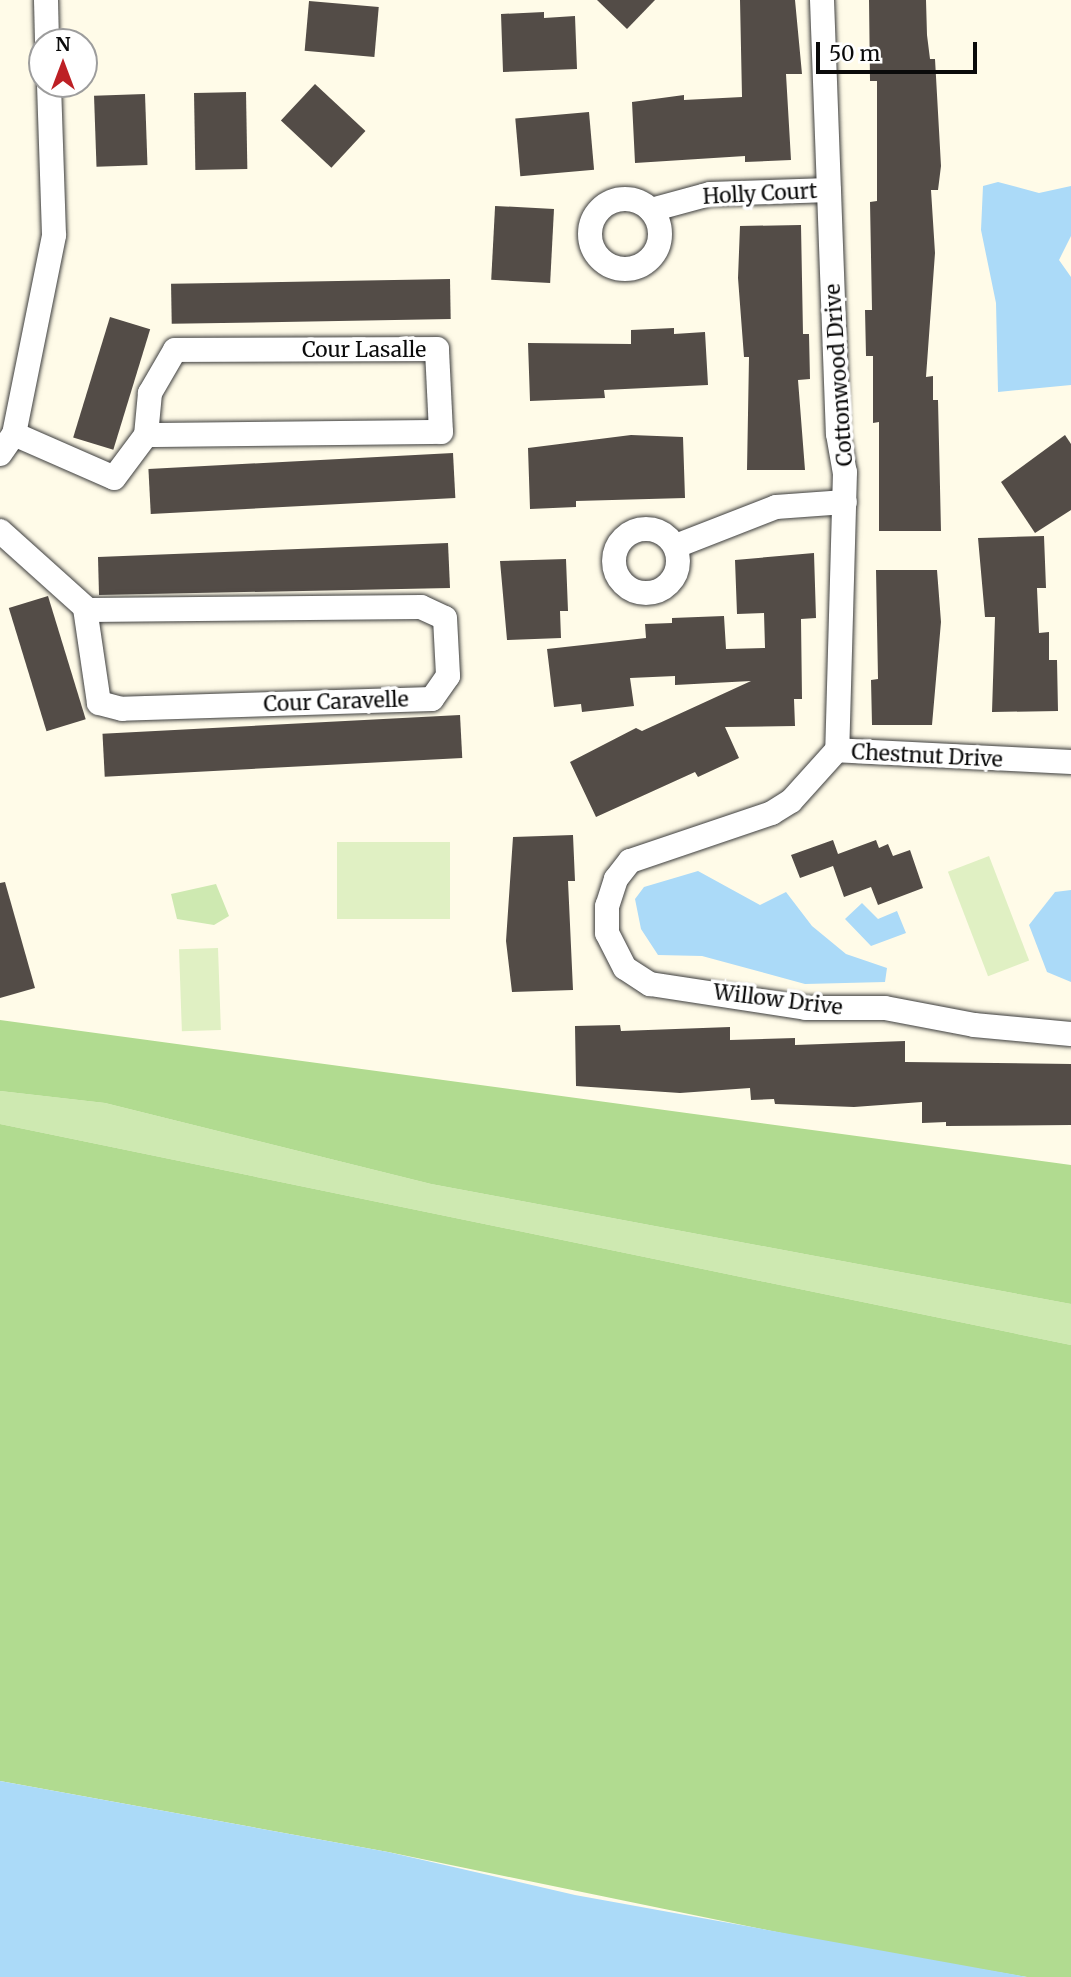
<!DOCTYPE html>
<html>
<head>
<meta charset="utf-8">
<style>
  body { margin:0 }
  #map { position:relative; width:1071px; height:1977px; overflow:hidden; background:#fffbe8; font-family:Merriweather,serif }
  div>[style] { position:absolute }
  .green>* { inset:0; background:#cee9b1 }
  .forest>* { inset:0; background:#b1db90 }
  .pitch>* { inset:0; background:#e0f0c3; transform-origin:0 0 }
  .water>* { inset:0; background:#abdaf8 }
  .building>* { inset:0; background:#534c47; transform-origin:0 0 }
  .roads { filter:drop-shadow(0 0 2px #3d3d3d) drop-shadow(0 0 2px #3d3d3d) }
  .minor>* { height:24px; margin:-12px; padding:0 12px; transform-origin:12px; border-radius:12px; background:#fff }
  .minor>.ring { margin:-12px; padding:0; box-sizing:content-box; background:none; border:24px solid #fff; border-radius:50% }
  span { translate:-50% -50%; white-space:nowrap; text-align:center; line-height:1.15; -webkit-text-stroke:7px #fff; paint-order:stroke }
  .street-label { font-size:21px; color:#0a0a0a }
  .north { position:absolute; left:28px; top:28px; width:70px; height:70px; box-sizing:border-box; background:#fff; border:2px solid #9d9d9d; border-radius:50%; rotate:0deg; font-size:19px; font-weight:700; line-height:28px; text-align:center; color:#0a0a0a }
  .north::after { content:''; display:block; margin:auto; width:24px; height:32px; background:#bd2025; clip-path:polygon(50% 0,100% 100%,50% 72%,0 100%) }
  .scale { position:absolute; left:816px; top:42px; width:161px; height:32px; box-sizing:border-box; border:4px solid #0a0a0a; border-top:0; padding-left:9px; font-size:21px; line-height:24px; white-space:nowrap; color:#0a0a0a; -webkit-text-stroke:5px #fff; paint-order:stroke }
</style>
</head>
<body>
<div id="map">
  <div class="green">
    <i style="clip-path:polygon(216px 884px,229px 916px,214px 925px,177px 919px,171px 894px)"></i>
    <i style="clip-path:polygon(0 1091px,105px 1103px,431px 1184px,1071px 1304px,1071px 1345px,0 1124px)"></i>
  </div>
  <div class="forest">
    <i style="clip-path:polygon(0 1020px,1071px 1165px,1071px 1304px,431px 1184px,105px 1103px,0 1091px)"></i>
    <i style="clip-path:polygon(0 1124px,1071px 1345px,1071px 1977px,1027px 1977px,849px 1947px,388px 1852px,0 1781px)"></i>
  </div>
  <div class="pitch">
    <i style="left:450px;top:842px;width:77px;height:113px;rotate:90deg"></i>
    <i style="left:989px;top:856px;width:112px;height:44px;rotate:69deg"></i>
    <i style="left:218px;top:948px;width:82px;height:39px;rotate:88deg"></i>
  </div>
  <div class="water">
    <i style="clip-path:polygon(998px 182px,1039px 193px,1071px 186px,1071px 236px,1059px 260px,1071px 277px,1071px 385px,998px 392px,996px 303px,981px 230px,983px 186px)"></i>
    <i style="clip-path:polygon(698px 871px,760px 905px,786px 892px,812px 926px,846px 954px,887px 968px,885px 982px,805px 984px,702px 956px,658px 955px,641px 929px,635px 899px,644px 887px)"></i>
    <i style="clip-path:polygon(1071px 890px,1071px 982px,1047px 972px,1029px 925px,1055px 892px)"></i>
    <i style="clip-path:polygon(862px 903px,878px 919px,897px 911px,906px 933px,871px 946px,845px 919px)"></i>
    <i style="clip-path:polygon(0 1781px,388px 1852px,575px 1895px,1027px 1977px,0 1977px)"></i>
  </div>
  <div class="building">
    <i style="clip-path:polygon(597px 0,655px 0,627px 29px)"></i>
    <i style="clip-path:polygon(740px 0,795px 0,802px 74px,786px 74px,791px 160px,745px 162px,745px 156px,635px 163px,632px 102px,684px 95px,684px 100px,742px 97px)"></i>
    <i style="clip-path:polygon(869px 0,926px 0,927px 35px,930px 59px,935px 59px,941px 166px,938px 190px,931px 190px,935px 253px,926px 377px,933px 376px,933px 400px,938px 400px,941px 531px,879px 531px,879px 422px,873px 423px,873px 356px,866px 356px,865px 310px,872px 310px,870px 202px,877px 201px,877px 81px,870px 81px)"></i>
    <i style="left:309px;top:1px;width:70px;height:50px;rotate:5deg"></i>
    <i style="clip-path:polygon(544px 12px,544px 18px,575px 16px,577px 69px,503px 72px,501px 14px)"></i>
    <i style="left:315px;top:84px;width:69px;height:50px;rotate:43deg"></i>
    <i style="left:246px;top:92px;width:77px;height:52px;rotate:89deg"></i>
    <i style="left:145px;top:94px;width:71px;height:51px;rotate:88deg"></i>
    <i style="left:589px;top:112px;width:58px;height:74px;rotate:85deg"></i>
    <i style="left:554px;top:209px;width:74px;height:59px;rotate:93deg"></i>
    <i style="clip-path:polygon(801px 225px,803px 334px,809px 334px,810px 379px,798px 380px,805px 470px,747px 470px,749px 357px,744px 357px,738px 278px,740px 226px)"></i>
    <i style="left:450px;top:279px;width:40px;height:279px;rotate:89deg"></i>
    <i style="left:110px;top:317px;width:42px;height:126px;rotate:17deg"></i>
    <i style="clip-path:polygon(674px 328px,674px 334px,705px 332px,708px 385px,604px 390px,605px 398px,530px 401px,528px 343px,631px 344px,631px 330px)"></i>
    <i style="clip-path:polygon(631px 435px,683px 437px,685px 498px,576px 501px,576px 507px,530px 509px,528px 448px)"></i>
    <i style="clip-path:polygon(1065px 435px,1071px 444px,1071px 510px,1035px 533px,1001px 482px)"></i>
    <i style="left:453px;top:453px;width:45px;height:305px;rotate:87deg"></i>
    <i style="clip-path:polygon(1044px 536px,1046px 588px,1037px 588px,1039px 633px,1049px 632px,1049px 660px,1057px 660px,1058px 711px,992px 712px,995px 617px,985px 617px,978px 538px)"></i>
    <i style="clip-path:polygon(448px 543px,450px 588px,99px 595px,98px 557px)"></i>
    <i style="clip-path:polygon(814px 553px,816px 618px,801px 619px,802px 699px,794px 699px,795px 726px,725px 727px,739px 758px,698px 777px,695px 772px,596px 817px,570px 762px,636px 728px,642px 731px,751px 681px,675px 685px,675px 676px,630px 678px,634px 706px,582px 712px,581px 704px,554px 707px,547px 649px,646px 638px,645px 624px,672px 623px,672px 618px,724px 616px,726px 649px,765px 648px,764px 613px,737px 614px,735px 560px)"></i>
    <i style="clip-path:polygon(566px 559px,568px 611px,560px 611px,561px 638px,507px 640px,500px 561px)"></i>
    <i style="clip-path:polygon(876px 570px,937px 570px,941px 622px,932px 725px,872px 725px,871px 680px,878px 679px)"></i>
    <i style="left:48px;top:596px;width:129px;height:41px;rotate:73deg"></i>
    <i style="left:460px;top:715px;width:43px;height:358px;rotate:87deg"></i>
    <i style="clip-path:polygon(573px 835px,575px 881px,568px 881px,573px 990px,512px 992px,506px 941px,513px 837px)"></i>
    <i style="clip-path:polygon(833px 840px,838px 854px,876px 840px,879px 848px,888px 844px,893px 856px,910px 850px,923px 888px,878px 905px,871px 887px,844px 897px,833px 866px,800px 878px,791px 855px)"></i>
    <i style="clip-path:polygon(5px 882px,35px 988px,0 998px,0 883px)"></i>
    <i style="clip-path:polygon(620px 1025px,621px 1031px,730px 1027px,730px 1040px,795px 1038px,795px 1045px,905px 1041px,905px 1062px,1071px 1064px,1071px 1125px,946px 1126px,946px 1122px,922px 1123px,922px 1102px,854px 1107px,775px 1104px,774px 1099px,751px 1100px,750px 1088px,680px 1093px,576px 1086px,575px 1026px)"></i>
  </div>
  <div class="roads">
    <div class="minor">
      <i style="left:46px;top:0;width:42px;rotate:88.6deg"></i>
      <i style="left:822px;top:0;width:434px;rotate:87.9deg"></i>
      <i style="left:838px;top:434px;width:39px;rotate:80deg"></i>
      <i style="left:845px;top:472px;width:278px;rotate:91.6deg"></i>
      <i class="ring" style="left:590px;top:199px;width:46px;height:46px"></i>
      <i style="left:651px;top:210px;width:61px;rotate:-15.2deg"></i>
      <i style="left:710px;top:194px;width:119px;rotate:-1.9deg"></i>
      <i style="left:14px;top:434px;width:109px;rotate:23.7deg"></i>
      <i style="left:114px;top:478px;width:54px;rotate:-53.3deg"></i>
      <i style="left:146px;top:435px;width:295px;rotate:-0.6deg"></i>
      <i style="left:441px;top:432px;width:83px;rotate:-92.8deg"></i>
      <i style="left:437px;top:349px;width:262px;rotate:179.8deg"></i>
      <i style="left:175px;top:350px;width:50px;rotate:120.2deg"></i>
      <i style="left:150px;top:393px;width:42px;rotate:95.4deg"></i>
      <i style="left:0;top:454px;width:24px;rotate:-55deg"></i>
      <i style="left:14px;top:434px;width:203px;rotate:-78.6deg"></i>
      <i style="left:54px;top:235px;width:151px;rotate:-91.9deg"></i>
      <i class="ring" style="left:614px;top:529px;width:40px;height:40px"></i>
      <i style="left:0;top:531px;width:118px;rotate:41.9deg"></i>
      <i style="left:88px;top:610px;width:333px;rotate:-0.5deg"></i>
      <i style="left:421px;top:607px;width:26px;rotate:25deg"></i>
      <i style="left:445px;top:618px;width:58px;rotate:87deg"></i>
      <i style="left:448px;top:676px;width:28px;rotate:125deg"></i>
      <i style="left:432px;top:699px;width:310px;rotate:178.2deg"></i>
      <i style="left:122px;top:709px;width:24px;rotate:-165deg"></i>
      <i style="left:99px;top:703px;width:96px;rotate:-98.4deg"></i>
      <i style="left:676px;top:546px;width:107px;rotate:-21.3deg"></i>
      <i style="left:776px;top:507px;width:69px;rotate:-4.1deg"></i>
      <i style="left:1071px;top:762px;width:234px;rotate:-177.1deg"></i>
      <i style="left:837px;top:750px;width:69px;rotate:132deg"></i>
      <i style="left:791px;top:801px;width:22px;rotate:148deg"></i>
      <i style="left:772px;top:813px;width:150px;rotate:161.3deg"></i>
      <i style="left:630px;top:861px;width:23px;rotate:128deg"></i>
      <i style="left:616px;top:879px;width:28px;rotate:108deg"></i>
      <i style="left:607px;top:906px;width:27px;rotate:90deg"></i>
      <i style="left:607px;top:933px;width:39px;rotate:63deg"></i>
      <i style="left:625px;top:968px;width:30px;rotate:33deg"></i>
      <i style="left:650px;top:984px;width:158px;rotate:8.7deg"></i>
      <i style="left:806px;top:1008px;width:79px"></i>
      <i style="left:885px;top:1008px;width:91px;rotate:10.8deg"></i>
      <i style="left:974px;top:1025px;width:97px;rotate:5.3deg"></i>
    </div>
  </div>
  <div class="street-label">
    <span style="left:760px;top:194px;rotate:-3deg">Holly Court</span>
    <span style="left:364px;top:350px">Cour Lasalle</span>
    <span style="left:839px;top:375px;rotate:-94deg">Cottonwood Drive</span>
    <span style="left:336px;top:702px;rotate:-2deg">Cour Caravelle</span>
    <span style="left:927px;top:756px;rotate:3deg">Chestnut Drive</span>
    <span style="left:778px;top:1000px;rotate:7deg">Willow Drive</span>
  </div>
  <div class="north">N</div>
  <div class="scale">50 m</div>
</div>
</body>
</html>
